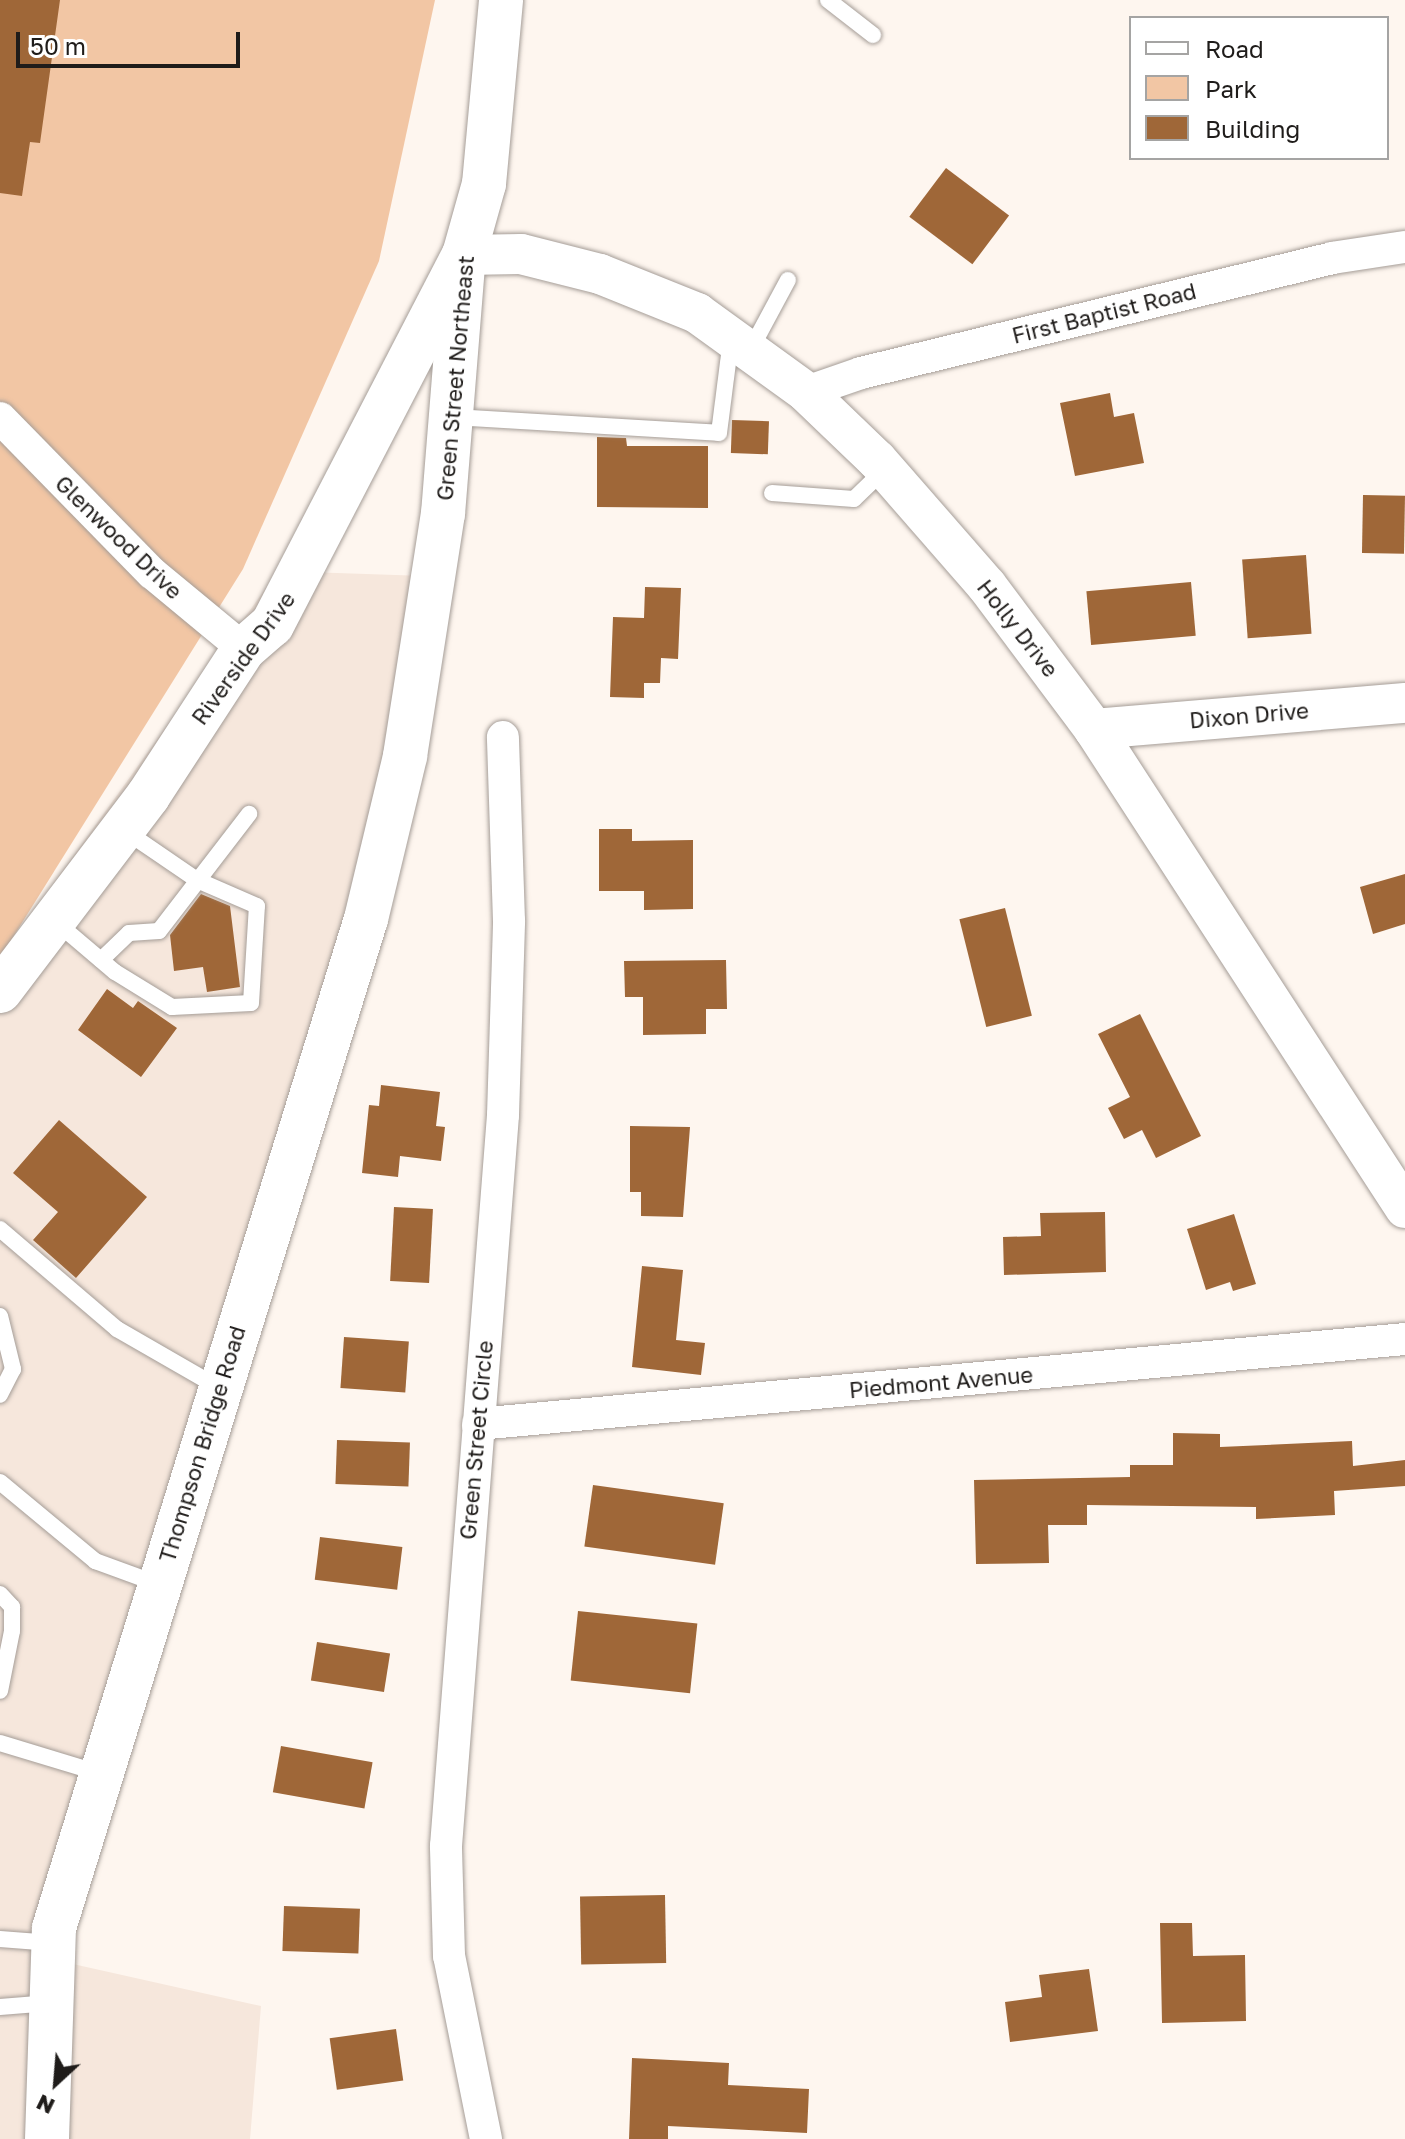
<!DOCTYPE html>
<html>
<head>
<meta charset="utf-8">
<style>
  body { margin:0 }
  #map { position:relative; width:1405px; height:2139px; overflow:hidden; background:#fef6ef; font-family:"Golos Text",sans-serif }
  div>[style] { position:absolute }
  .built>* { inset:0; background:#f6e7dc }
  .green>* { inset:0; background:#f2c6a4 }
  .building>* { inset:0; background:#9f6738; transform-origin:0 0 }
  .roads { filter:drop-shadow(0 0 2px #a59d97) drop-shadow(0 0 2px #a59d97) }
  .service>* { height:16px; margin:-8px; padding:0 8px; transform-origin:8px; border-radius:8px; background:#fff }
  .minor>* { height:32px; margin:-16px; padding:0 16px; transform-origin:16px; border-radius:16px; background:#fff }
  .tertiary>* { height:40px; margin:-20px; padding:0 20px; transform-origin:20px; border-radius:20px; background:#fff }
  .secondary>* { height:44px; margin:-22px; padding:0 22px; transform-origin:22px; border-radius:22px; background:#fff }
  .trunk>* { height:44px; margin:-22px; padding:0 22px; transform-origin:22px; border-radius:22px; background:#fff }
  span { translate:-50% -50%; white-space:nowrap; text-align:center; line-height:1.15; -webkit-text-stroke:7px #fff; paint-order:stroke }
  .street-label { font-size:22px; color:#1f1c1a }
  .legend { position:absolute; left:1129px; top:16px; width:260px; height:144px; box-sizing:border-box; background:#fff; border:2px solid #a5a4a3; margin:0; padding:10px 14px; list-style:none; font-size:24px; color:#1f1c1a }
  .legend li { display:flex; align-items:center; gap:16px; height:40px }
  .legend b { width:40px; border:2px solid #a5a4a3 }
  .north { position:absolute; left:16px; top:2043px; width:80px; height:80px; -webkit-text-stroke:6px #fff; paint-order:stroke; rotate:206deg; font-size:22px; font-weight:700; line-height:32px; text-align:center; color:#1f1c1a }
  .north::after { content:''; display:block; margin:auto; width:28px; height:36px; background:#1f1c1a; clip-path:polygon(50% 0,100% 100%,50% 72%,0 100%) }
  .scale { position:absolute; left:16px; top:32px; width:224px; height:36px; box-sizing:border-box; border:4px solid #1f1c1a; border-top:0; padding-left:10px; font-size:24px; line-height:28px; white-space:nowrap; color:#1f1c1a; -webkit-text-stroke:6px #fff; paint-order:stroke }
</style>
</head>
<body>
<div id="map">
  <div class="built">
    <i style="clip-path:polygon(278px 571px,425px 576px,387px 761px,64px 1962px,261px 2006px,250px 2139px,0 2139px,0 958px)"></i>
  </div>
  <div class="green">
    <i style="clip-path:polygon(0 0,435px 0,379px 261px,243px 569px,0 958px)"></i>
  </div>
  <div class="building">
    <i style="clip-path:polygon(0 0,60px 0,40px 143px,30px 142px,22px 196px,0 193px)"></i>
    <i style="left:946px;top:168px;width:79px;height:61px;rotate:37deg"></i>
    <i style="clip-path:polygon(1110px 393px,1114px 417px,1134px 413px,1144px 463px,1075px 476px,1060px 403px)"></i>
    <i style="left:732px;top:420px;width:37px;height:33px;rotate:2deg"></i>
    <i style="clip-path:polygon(597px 437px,626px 438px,627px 446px,708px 446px,708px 508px,597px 507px)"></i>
    <i style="left:1363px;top:495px;width:42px;height:58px;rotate:1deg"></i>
    <i style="left:1306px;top:555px;width:79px;height:64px;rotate:86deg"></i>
    <i style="left:1191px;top:582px;width:54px;height:105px;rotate:85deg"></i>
    <i style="clip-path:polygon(645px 587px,681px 588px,678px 659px,661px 658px,660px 683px,644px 683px,644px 698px,610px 697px,613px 617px,644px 618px)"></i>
    <i style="clip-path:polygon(599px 829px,632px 829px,632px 841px,693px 840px,693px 909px,644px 910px,644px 891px,599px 891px)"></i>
    <i style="clip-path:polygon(1405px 874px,1405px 924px,1373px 934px,1360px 887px)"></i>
    <i style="clip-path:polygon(201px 894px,230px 906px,240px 987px,207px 992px,203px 967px,174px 971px,170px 935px)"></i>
    <i style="left:1005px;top:908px;width:111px;height:47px;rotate:76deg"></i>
    <i style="clip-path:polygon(726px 960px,727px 1009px,706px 1009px,706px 1034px,643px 1035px,643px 997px,625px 997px,624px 961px)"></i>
    <i style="clip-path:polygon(107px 989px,133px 1008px,138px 1001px,177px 1028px,141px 1077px,78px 1030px)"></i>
    <i style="clip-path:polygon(1140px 1014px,1201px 1136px,1156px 1158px,1142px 1130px,1124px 1139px,1108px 1108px,1130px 1097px,1098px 1034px)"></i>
    <i style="clip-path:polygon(381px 1085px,440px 1092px,436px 1126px,445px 1127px,441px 1161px,400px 1156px,398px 1177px,362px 1173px,369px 1105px,379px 1106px)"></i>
    <i style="clip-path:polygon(59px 1120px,147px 1197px,76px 1278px,33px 1240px,58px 1212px,13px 1173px)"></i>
    <i style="clip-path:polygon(630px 1126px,690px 1127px,683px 1217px,641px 1216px,641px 1192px,630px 1192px)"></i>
    <i style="left:394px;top:1207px;width:39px;height:74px;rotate:3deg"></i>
    <i style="clip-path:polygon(1105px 1212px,1106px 1272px,1004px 1275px,1003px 1237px,1041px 1236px,1040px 1213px)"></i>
    <i style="clip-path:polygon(1234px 1214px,1256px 1284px,1233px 1291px,1230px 1282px,1206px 1290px,1187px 1229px)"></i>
    <i style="clip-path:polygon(642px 1266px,683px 1270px,676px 1340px,705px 1343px,701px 1375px,632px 1367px)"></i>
    <i style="left:344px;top:1337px;width:65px;height:51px;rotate:4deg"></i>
    <i style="clip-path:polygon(1173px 1433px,1220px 1434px,1220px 1447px,1352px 1441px,1353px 1466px,1405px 1460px,1405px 1486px,1334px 1491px,1335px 1515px,1256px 1519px,1256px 1507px,1087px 1505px,1087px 1525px,1048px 1525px,1049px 1563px,976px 1564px,974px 1480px,1130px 1477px,1130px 1465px,1173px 1465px)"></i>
    <i style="left:337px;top:1440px;width:73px;height:44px;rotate:2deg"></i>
    <i style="left:593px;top:1485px;width:132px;height:62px;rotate:8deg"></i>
    <i style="left:320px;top:1537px;width:83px;height:43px;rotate:7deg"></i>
    <i style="left:578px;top:1611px;width:120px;height:70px;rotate:6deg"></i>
    <i style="left:317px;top:1642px;width:74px;height:39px;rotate:9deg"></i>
    <i style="left:281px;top:1746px;width:93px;height:47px;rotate:10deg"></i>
    <i style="left:665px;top:1895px;width:68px;height:85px;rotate:89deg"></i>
    <i style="left:284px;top:1906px;width:76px;height:45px;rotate:2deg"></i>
    <i style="clip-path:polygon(1160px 1923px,1192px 1923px,1193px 1956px,1245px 1955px,1246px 2021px,1162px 2023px)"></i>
    <i style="clip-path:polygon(1089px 1969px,1098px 2031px,1010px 2042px,1005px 2002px,1042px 1997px,1039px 1975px)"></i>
    <i style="left:396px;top:2029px;width:52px;height:67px;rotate:82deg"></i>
    <i style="clip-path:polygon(632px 2058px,729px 2063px,728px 2085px,809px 2089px,807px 2133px,668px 2126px,668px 2139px,629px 2139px)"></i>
  </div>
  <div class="roads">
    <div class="service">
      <i style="left:828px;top:0;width:57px;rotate:37.9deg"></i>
      <i style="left:752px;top:347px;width:76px;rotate:-61.8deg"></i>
      <i style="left:453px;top:417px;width:266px;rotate:3.4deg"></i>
      <i style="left:719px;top:433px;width:95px;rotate:-82.7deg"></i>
      <i style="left:772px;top:493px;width:82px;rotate:4.2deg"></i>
      <i style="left:854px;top:499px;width:42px;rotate:-44deg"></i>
      <i style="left:56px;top:922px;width:77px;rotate:40.3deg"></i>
      <i style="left:115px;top:972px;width:67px;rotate:31.6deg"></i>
      <i style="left:172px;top:1007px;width:79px;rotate:-2.9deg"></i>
      <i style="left:251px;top:1003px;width:97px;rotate:-86.5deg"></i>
      <i style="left:257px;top:906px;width:65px;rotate:-156.6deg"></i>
      <i style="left:197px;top:880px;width:88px;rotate:-145.6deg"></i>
      <i style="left:101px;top:960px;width:39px;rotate:-44deg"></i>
      <i style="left:129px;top:933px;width:30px;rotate:-4deg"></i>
      <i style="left:159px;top:931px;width:148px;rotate:-52.4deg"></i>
      <i style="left:0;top:1229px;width:154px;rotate:40.5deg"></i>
      <i style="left:117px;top:1329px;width:116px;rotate:29.9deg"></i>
      <i style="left:0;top:1316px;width:55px;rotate:76.2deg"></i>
      <i style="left:13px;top:1369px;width:29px;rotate:117deg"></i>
      <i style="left:0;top:1482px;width:124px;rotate:39.7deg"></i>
      <i style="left:95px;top:1561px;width:67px;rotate:20.1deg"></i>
      <i style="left:0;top:1594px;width:18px;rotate:47deg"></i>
      <i style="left:12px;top:1607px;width:24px;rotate:90deg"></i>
      <i style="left:12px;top:1631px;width:61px;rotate:101.3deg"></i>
      <i style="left:0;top:1743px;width:103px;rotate:16.9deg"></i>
      <i style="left:0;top:1939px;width:52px;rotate:4.4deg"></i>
      <i style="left:0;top:2007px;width:50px;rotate:-4.6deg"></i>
    </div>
    <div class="minor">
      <i style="left:806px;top:392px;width:58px;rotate:-19.1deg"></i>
      <i style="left:861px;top:373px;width:485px;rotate:-13.7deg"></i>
      <i style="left:1332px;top:258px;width:74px;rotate:-8.6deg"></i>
      <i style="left:0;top:418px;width:217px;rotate:45.6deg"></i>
      <i style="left:152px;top:573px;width:119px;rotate:39.6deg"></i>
      <i style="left:478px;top:1424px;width:931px;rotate:-5.24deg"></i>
      <i style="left:486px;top:2139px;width:187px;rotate:-101.4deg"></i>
      <i style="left:449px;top:1956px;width:110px;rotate:-91.6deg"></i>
      <i style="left:446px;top:1846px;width:733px;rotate:-85.54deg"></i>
      <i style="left:503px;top:1115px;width:194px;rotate:-88.2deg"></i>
      <i style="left:509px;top:921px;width:184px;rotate:-91.9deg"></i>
    </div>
    <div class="tertiary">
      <i style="left:464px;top:255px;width:57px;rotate:-1deg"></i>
      <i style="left:521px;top:254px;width:81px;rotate:14.2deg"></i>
      <i style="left:600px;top:274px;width:105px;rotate:21.9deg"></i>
      <i style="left:697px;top:313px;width:135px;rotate:35.9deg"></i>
      <i style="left:806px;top:392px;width:98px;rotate:43.8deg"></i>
      <i style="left:877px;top:460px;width:167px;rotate:48.9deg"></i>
      <i style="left:987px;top:586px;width:179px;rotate:53.2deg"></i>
      <i style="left:1094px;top:729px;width:571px;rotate:57.01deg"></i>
      <i style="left:1094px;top:729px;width:312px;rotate:-4.8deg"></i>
    </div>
    <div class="secondary">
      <i style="left:0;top:991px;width:245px;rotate:-52.8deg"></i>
      <i style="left:148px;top:796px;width:176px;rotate:-56.9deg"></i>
      <i style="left:244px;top:649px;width:37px;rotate:-41deg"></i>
      <i style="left:272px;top:625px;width:417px;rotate:-62.6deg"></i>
    </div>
    <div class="trunk">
      <i style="left:47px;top:2139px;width:211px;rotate:-88.1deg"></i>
      <i style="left:54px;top:1928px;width:1056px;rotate:-72.82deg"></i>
      <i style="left:366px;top:919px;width:168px;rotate:-76.5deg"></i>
      <i style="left:405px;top:756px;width:245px;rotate:-81.1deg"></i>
      <i style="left:443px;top:514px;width:260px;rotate:-85.4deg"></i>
      <i style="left:464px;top:255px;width:74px;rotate:-74.3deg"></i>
      <i style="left:484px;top:184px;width:185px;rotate:-84.7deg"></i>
    </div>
  </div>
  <div class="street-label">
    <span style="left:1104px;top:313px;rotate:-14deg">First Baptist Road</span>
    <span style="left:455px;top:378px;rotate:-85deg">Green Street Northeast</span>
    <span style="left:119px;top:537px;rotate:44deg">Glenwood Drive</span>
    <span style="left:1018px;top:628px;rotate:52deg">Holly Drive</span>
    <span style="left:243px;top:658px;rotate:-54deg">Riverside Drive</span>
    <span style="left:1249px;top:715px;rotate:-5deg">Dixon Drive</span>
    <span style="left:941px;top:1382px;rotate:-5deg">Piedmont Avenue</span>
    <span style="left:476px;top:1440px;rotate:-85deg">Green Street Circle</span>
    <span style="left:202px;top:1444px;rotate:-73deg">Thompson Bridge Road</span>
  </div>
  <ul class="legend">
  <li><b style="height:10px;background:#fff"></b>Road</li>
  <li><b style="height:22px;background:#f2c6a4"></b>Park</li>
  <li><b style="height:22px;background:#9f6738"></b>Building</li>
  </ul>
  <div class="north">N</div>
  <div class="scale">50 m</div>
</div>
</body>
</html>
